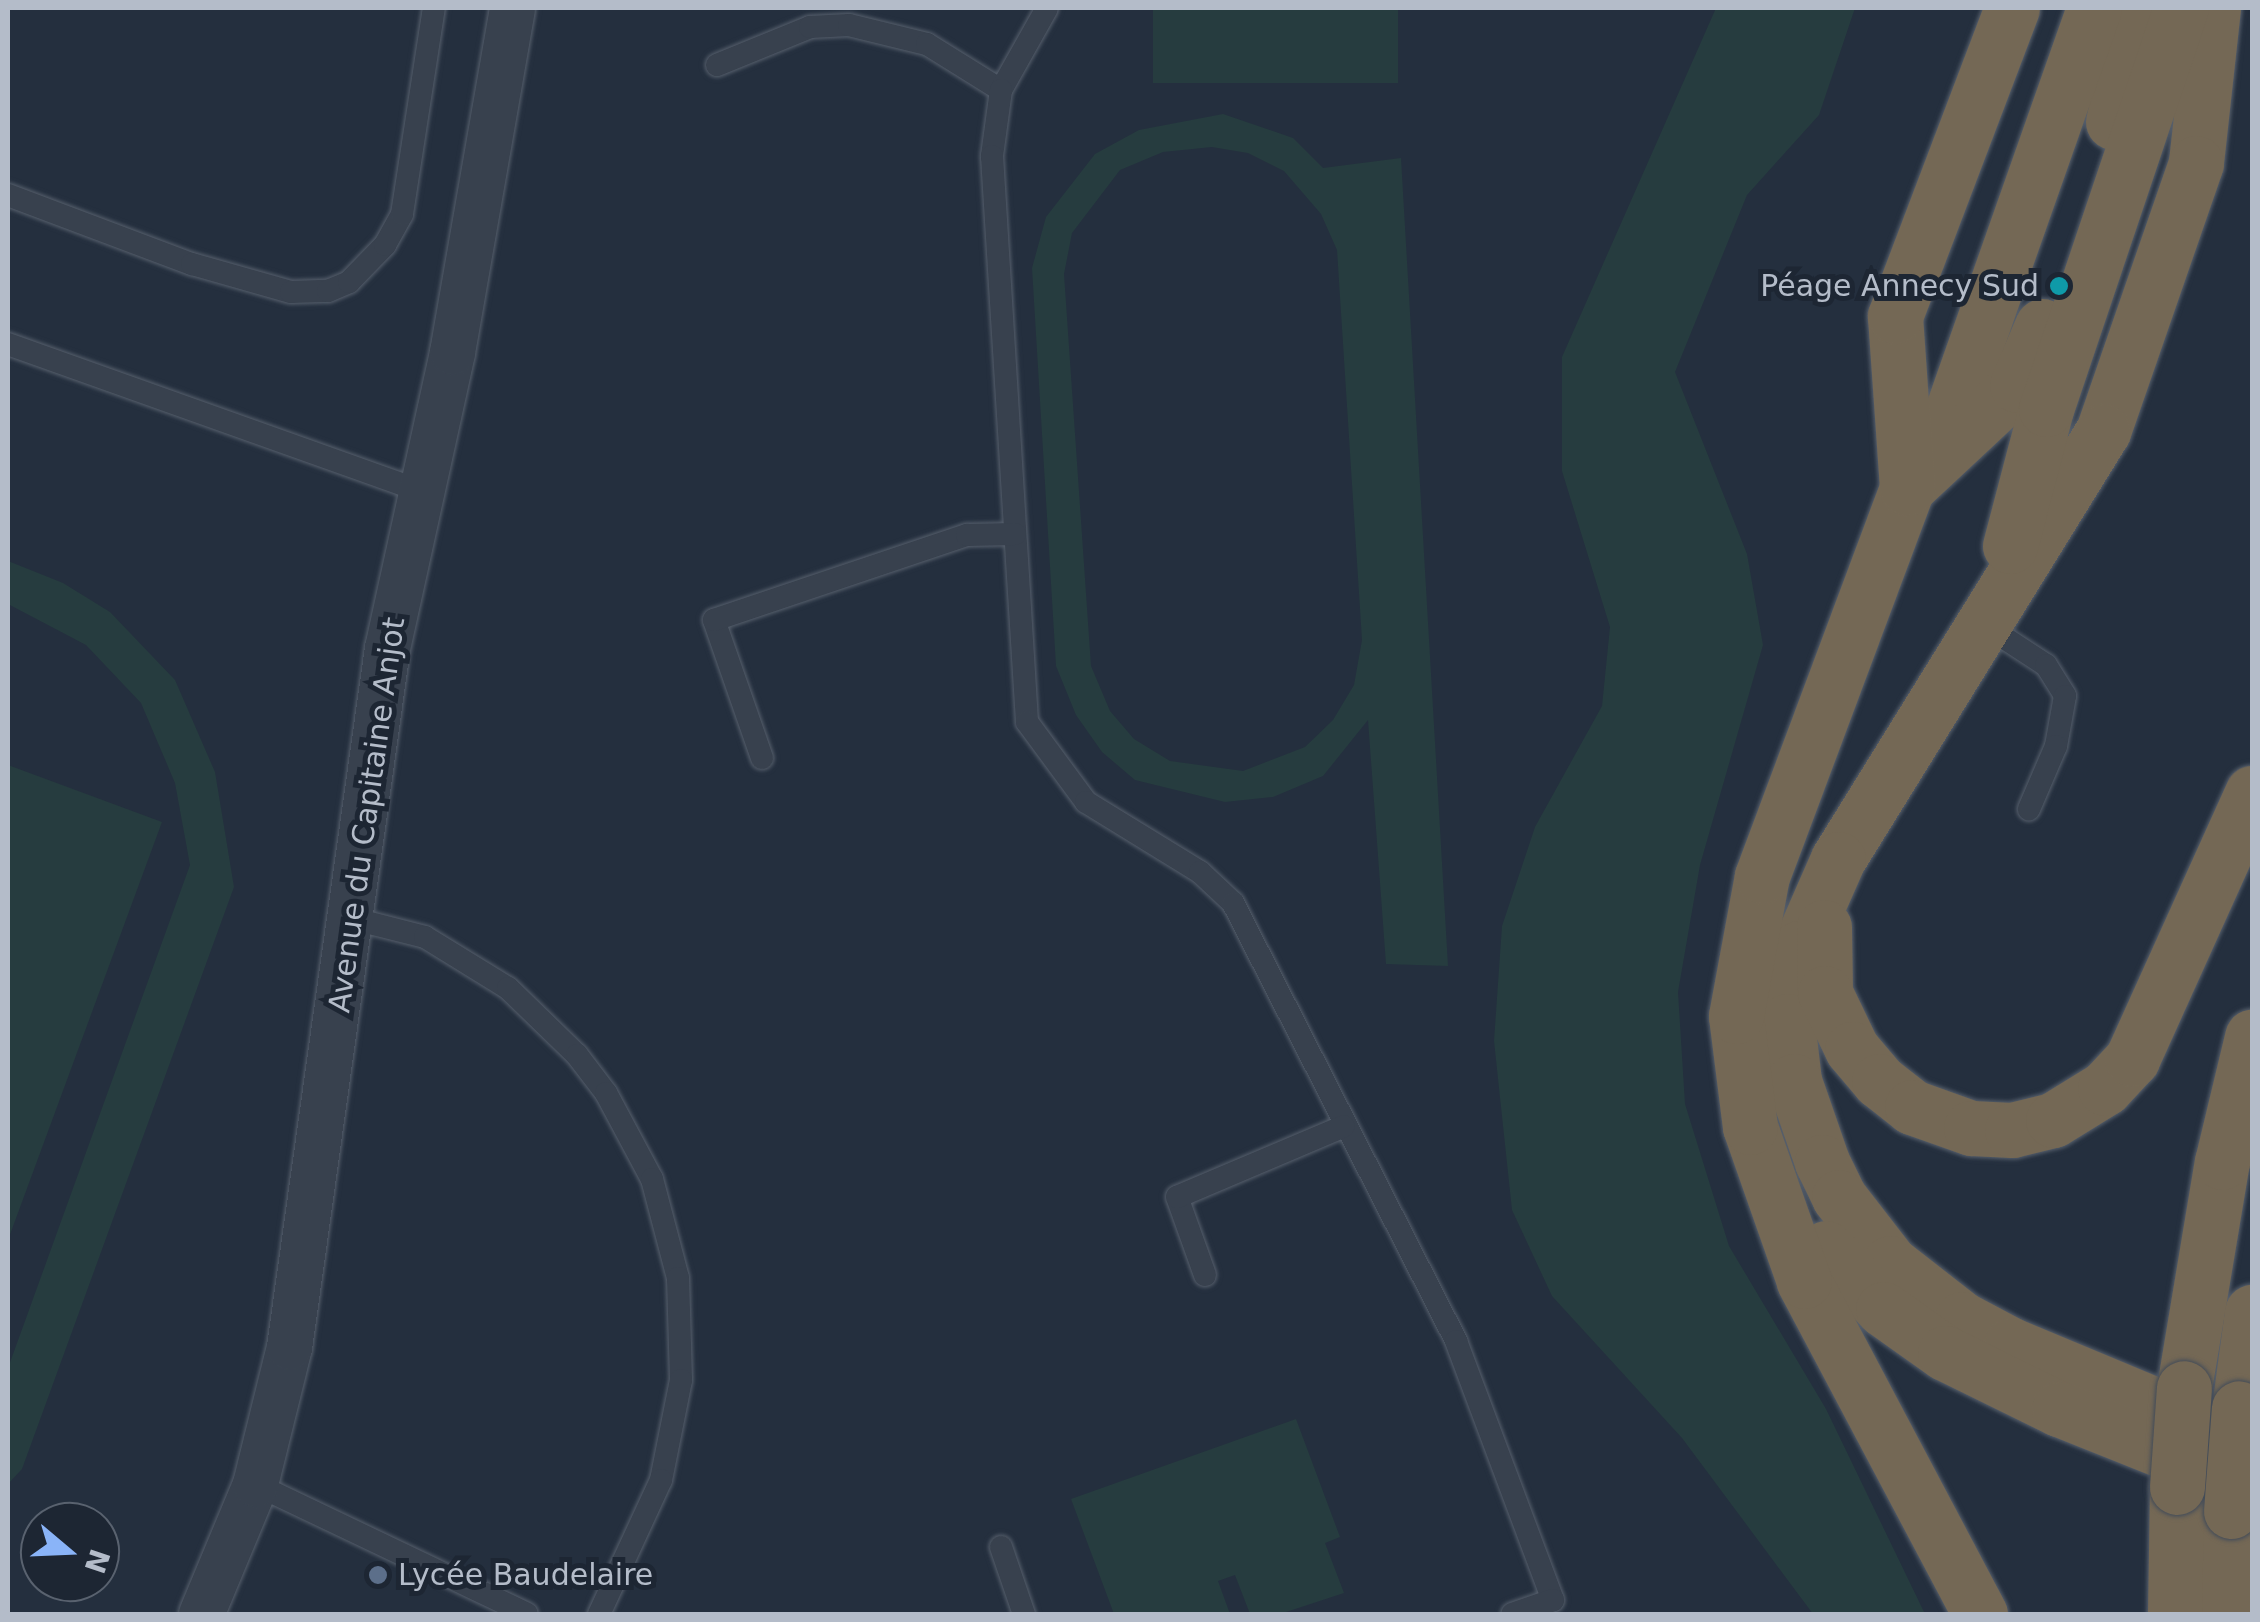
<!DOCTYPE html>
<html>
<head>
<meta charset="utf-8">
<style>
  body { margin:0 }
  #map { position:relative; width:2260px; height:1622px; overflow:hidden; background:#242f3e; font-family:"DejaVu Sans",sans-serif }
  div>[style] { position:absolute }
  .green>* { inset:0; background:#263c3f; transform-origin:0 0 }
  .roads { filter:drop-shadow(0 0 2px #565f6c) drop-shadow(0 0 2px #565f6c) }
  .lane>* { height:22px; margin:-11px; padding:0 11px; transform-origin:11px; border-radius:11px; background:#38414e }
  .street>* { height:45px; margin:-22.5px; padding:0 22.5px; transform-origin:22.5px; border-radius:22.5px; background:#38414e }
  .highway>* { height:55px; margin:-27.5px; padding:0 27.5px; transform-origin:27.5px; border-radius:27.5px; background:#746855 }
  .bridges { filter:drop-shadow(0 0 2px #434c59) drop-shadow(0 0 2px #434c59) }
  .highway-bridge>* { height:55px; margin:-27.5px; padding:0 27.5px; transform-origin:27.5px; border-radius:27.5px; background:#746855 }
  .dots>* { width:28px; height:28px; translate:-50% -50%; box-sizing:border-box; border:5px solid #1d2633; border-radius:50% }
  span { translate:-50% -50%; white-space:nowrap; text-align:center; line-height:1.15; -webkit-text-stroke:10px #1d2633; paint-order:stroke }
  .poi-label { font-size:30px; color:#b4bcc9 }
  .right { translate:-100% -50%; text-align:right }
  .left { translate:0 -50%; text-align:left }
  .street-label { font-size:30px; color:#b4bcc9 }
  .frame { position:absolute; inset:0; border:10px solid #b4bcc9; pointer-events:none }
  .north { position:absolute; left:20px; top:1502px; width:100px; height:100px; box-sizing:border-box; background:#1d2633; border:2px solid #59626f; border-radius:50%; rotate:109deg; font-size:28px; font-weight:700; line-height:40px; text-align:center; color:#b4bcc9 }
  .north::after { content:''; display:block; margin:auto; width:35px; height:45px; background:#8ab4f8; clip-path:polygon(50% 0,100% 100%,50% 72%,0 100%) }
</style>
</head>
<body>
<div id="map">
  <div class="green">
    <i style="left:1153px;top:8px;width:245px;height:75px"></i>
    <i style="clip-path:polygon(1716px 8px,1855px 8px,1819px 115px,1747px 195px,1675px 372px,1747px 554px,1763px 645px,1700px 865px,1678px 992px,1685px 1104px,1729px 1246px,1826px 1409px,1925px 1614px,1813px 1614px,1682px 1438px,1552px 1296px,1512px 1210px,1494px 1041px,1502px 926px,1535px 827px,1602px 706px,1610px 627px,1562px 471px,1562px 357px)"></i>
    <i style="clip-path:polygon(evenodd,1223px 114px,1293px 138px,1323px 168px,1401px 158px,1448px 966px,1386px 964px,1368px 720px,1323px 776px,1273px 797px,1225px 802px,1135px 780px,1102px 752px,1076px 715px,1056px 666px,1032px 268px,1046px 217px,1095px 154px,1139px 130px,1223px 114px,1212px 147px,1248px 153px,1284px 171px,1321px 214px,1337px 250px,1362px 640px,1354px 685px,1333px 720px,1305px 747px,1243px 771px,1170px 761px,1134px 739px,1110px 711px,1091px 666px,1064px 274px,1072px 233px,1120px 170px,1163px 152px,1212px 147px)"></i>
    <i style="clip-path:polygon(8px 561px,63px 583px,110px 612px,175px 680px,215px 772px,234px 887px,22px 1469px,8px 1484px,8px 1368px,190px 865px,175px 783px,141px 703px,86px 645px,8px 604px)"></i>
    <i style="clip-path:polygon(8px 765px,162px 822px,8px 1240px)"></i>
    <i style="clip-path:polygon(1296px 1419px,1340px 1537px,1325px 1543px,1344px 1593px,1280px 1614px,1250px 1614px,1235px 1575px,1218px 1581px,1230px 1614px,1114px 1614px,1071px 1499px)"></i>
  </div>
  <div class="roads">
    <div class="lane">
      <i style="left:717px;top:65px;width:100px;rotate:-22.2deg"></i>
      <i style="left:810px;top:27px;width:39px;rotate:-3deg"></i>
      <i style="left:849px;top:25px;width:80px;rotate:13.7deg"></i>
      <i style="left:927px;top:44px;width:87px;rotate:31.9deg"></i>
      <i style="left:1001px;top:90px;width:94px;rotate:-60.7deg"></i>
      <i style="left:1001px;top:90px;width:67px;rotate:97.8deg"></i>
      <i style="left:992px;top:156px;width:567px;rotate:86.46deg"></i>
      <i style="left:1027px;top:722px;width:99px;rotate:53.6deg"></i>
      <i style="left:1086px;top:802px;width:134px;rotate:31.6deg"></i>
      <i style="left:1200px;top:872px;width:45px;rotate:43.2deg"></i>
      <i style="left:1233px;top:903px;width:492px;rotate:63deg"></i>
      <i style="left:1456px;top:1341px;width:277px;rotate:69.5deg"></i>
      <i style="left:1553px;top:1600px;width:43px;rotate:161.1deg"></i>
      <i style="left:8px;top:195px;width:197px;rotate:20.6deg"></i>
      <i style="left:192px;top:264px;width:103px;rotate:15.8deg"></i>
      <i style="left:291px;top:292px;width:37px;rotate:-2deg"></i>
      <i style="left:328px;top:291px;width:23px;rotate:-23deg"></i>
      <i style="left:349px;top:282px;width:52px;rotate:-45.8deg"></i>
      <i style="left:385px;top:245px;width:35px;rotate:-61deg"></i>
      <i style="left:402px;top:214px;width:208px;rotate:-81.2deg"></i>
      <i style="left:8px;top:344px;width:438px;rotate:19.6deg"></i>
      <i style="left:1983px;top:624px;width:75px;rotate:33.1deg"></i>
      <i style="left:2046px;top:665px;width:36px;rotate:58deg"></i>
      <i style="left:2065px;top:696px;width:51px;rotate:100.2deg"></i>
      <i style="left:2056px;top:746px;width:69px;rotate:113.2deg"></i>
      <i style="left:762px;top:758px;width:146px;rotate:-109.2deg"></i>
      <i style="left:714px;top:620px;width:267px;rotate:-18.6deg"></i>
      <i style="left:967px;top:535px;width:48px;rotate:-1.2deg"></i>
      <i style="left:350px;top:918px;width:77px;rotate:14.2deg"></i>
      <i style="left:425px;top:937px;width:97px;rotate:31.6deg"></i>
      <i style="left:508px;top:988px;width:96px;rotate:44.2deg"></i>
      <i style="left:577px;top:1055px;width:48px;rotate:52.7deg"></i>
      <i style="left:606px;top:1093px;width:98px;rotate:61.9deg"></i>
      <i style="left:652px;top:1179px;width:102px;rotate:75.3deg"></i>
      <i style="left:678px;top:1278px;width:102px;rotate:88.3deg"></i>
      <i style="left:681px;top:1380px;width:102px;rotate:101.3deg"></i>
      <i style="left:661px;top:1480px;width:148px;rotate:114.8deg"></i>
      <i style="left:1205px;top:1275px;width:83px;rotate:-109.7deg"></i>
      <i style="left:1177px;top:1197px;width:181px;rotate:-23deg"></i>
      <i style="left:255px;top:1484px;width:301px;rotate:25.5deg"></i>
      <i style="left:1001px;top:1547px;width:71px;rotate:71.1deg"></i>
    </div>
    <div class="street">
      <i style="left:201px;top:1614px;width:141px;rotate:-67.4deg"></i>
      <i style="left:255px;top:1484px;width:141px;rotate:-76.1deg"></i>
      <i style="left:289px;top:1347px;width:706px;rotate:-82.02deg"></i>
      <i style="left:387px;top:648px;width:303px;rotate:-77.6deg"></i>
      <i style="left:452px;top:352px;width:349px;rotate:-80.1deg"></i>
    </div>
    <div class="highway">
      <i style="left:2213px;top:8px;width:156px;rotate:96.3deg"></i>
      <i style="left:2196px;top:163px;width:284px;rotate:109.1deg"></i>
      <i style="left:2103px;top:431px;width:503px;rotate:121.76deg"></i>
      <i style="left:1838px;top:859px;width:97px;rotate:113.7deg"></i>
      <i style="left:1799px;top:948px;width:74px;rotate:99.3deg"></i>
      <i style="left:1787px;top:1021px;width:60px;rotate:83.3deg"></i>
      <i style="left:1794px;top:1081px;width:86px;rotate:70.9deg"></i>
      <i style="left:1822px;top:1162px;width:39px;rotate:64deg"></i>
      <i style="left:1839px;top:1197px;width:83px;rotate:52.3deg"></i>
      <i style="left:1890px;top:1263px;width:91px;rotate:37.9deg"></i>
      <i style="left:1962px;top:1319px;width:55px;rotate:28deg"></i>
      <i style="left:2011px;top:1345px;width:229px;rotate:22.6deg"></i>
      <i style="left:2113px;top:122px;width:117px;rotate:-77.6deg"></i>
      <i style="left:1936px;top:457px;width:476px;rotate:-70.6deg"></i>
      <i style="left:1907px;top:488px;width:151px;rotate:-43.1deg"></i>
      <i style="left:2017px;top:385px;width:64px;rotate:-67deg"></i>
      <i style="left:2010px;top:546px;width:142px;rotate:-75.3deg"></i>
      <i style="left:2046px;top:409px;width:423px;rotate:-71.4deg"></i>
      <i style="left:1824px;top:927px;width:66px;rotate:89.1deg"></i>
      <i style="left:1825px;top:993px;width:62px;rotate:64.3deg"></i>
      <i style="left:1852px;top:1049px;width:42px;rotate:49.8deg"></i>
      <i style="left:1879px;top:1081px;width:42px;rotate:38.2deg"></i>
      <i style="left:1912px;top:1107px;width:63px;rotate:19.6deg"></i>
      <i style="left:1971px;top:1128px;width:41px;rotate:2.8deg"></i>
      <i style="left:2012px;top:1130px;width:42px;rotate:-13.7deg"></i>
      <i style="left:2053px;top:1120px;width:61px;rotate:-31.6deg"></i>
      <i style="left:2105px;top:1088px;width:40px;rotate:-47deg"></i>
      <i style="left:2132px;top:1059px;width:292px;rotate:-65.7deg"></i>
      <i style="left:1826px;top:1248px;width:83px;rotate:46.9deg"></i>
      <i style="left:1883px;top:1309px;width:76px;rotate:35.4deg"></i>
      <i style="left:1945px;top:1353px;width:127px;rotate:26.2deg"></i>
      <i style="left:2059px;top:1409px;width:178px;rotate:21.8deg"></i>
      <i style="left:2184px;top:1388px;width:229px;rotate:-80.5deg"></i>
      <i style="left:2222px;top:1162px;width:129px;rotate:-76.5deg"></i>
      <i style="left:2239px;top:1408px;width:97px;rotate:-82.3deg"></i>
      <i style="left:1980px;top:1614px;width:377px;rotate:-117.9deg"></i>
      <i style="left:1804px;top:1281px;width:163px;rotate:-109.3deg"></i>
      <i style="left:1750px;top:1127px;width:112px;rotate:-97.2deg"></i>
      <i style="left:1736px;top:1016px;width:142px;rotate:-79.5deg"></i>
      <i style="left:1762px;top:876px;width:414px;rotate:-69.5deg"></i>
      <i style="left:1907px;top:488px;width:172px;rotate:-94deg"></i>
      <i style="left:1895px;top:316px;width:329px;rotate:-69.2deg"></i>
      <i style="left:2175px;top:1614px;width:127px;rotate:-89.1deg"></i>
      <i style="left:2229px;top:1614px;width:103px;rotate:-88.9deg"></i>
    </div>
  </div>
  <div class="bridges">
    <div class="highway-bridge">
      <i style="left:2177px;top:1487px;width:99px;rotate:-86deg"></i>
      <i style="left:2231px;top:1511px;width:103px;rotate:-85.6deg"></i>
    </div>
  </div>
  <div class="dots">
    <i style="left:2059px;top:286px;background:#0f9aa8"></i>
    <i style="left:378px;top:1575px;background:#5c6f8a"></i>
  </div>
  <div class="poi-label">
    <span class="right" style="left:2039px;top:286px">Péage Annecy Sud</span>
    <span class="left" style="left:398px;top:1575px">Lycée Baudelaire</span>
  </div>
  <div class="street-label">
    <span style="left:367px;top:815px;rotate:-82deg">Avenue du Capitaine Anjot</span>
  </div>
  <div class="frame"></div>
  <div class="north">N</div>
</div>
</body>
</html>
